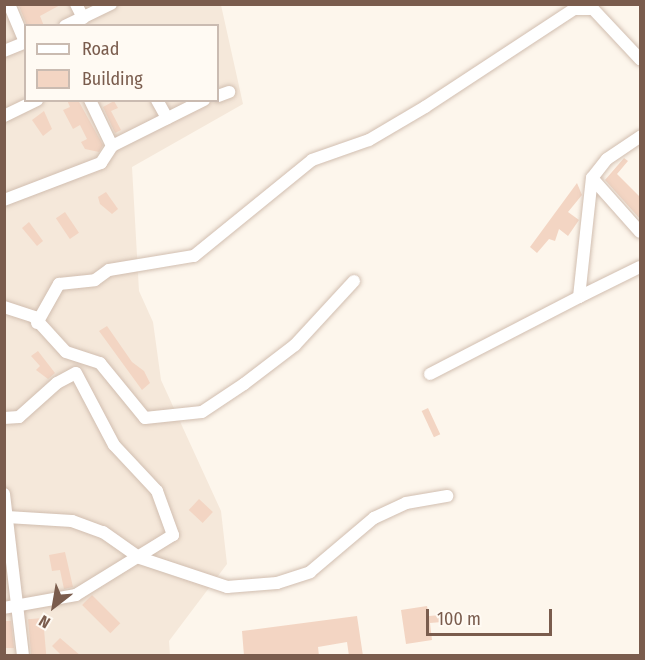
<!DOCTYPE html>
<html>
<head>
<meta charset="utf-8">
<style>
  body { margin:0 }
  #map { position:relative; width:645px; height:660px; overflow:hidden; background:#fdf6ec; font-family:"Fira Sans Condensed",sans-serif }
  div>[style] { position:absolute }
  .residential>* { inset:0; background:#f5e8da }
  .building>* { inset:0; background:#f3d5c3; transform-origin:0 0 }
  .roads { filter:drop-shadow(0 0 2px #d1beb0) drop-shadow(0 0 2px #d1beb0) }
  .minor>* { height:12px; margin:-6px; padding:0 6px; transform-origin:6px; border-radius:6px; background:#fff }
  span { translate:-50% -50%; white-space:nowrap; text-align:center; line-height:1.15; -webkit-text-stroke:4.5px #fffaf3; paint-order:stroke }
  .frame { position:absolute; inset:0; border:6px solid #7a5c4d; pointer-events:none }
  .legend { position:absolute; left:24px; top:24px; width:195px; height:78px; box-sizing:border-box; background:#fffaf3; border:2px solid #cabbb1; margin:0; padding:8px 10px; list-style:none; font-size:18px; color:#7a5c4d }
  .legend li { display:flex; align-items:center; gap:12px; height:30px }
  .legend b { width:30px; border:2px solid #cabbb1 }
  .north { position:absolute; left:24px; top:576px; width:60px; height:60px; -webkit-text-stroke:4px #fffaf3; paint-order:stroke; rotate:211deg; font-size:16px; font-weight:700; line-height:24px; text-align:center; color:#7a5c4d }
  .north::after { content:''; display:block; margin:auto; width:21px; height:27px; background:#7a5c4d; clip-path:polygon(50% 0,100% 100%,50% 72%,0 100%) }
  .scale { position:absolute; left:426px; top:609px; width:126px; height:27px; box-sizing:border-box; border:3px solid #7a5c4d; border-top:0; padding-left:8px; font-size:18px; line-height:21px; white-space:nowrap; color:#7a5c4d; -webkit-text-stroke:4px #fffaf3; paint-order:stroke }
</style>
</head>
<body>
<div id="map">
  <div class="residential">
    <i style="clip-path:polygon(evenodd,4px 5px,221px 5px,243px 104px,132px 167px,139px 291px,153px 322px,161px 380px,221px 511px,227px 564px,169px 641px,170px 655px,5px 655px,4px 5px,26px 26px,218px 26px,218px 100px,26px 100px,26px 26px)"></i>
  </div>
  <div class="building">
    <i style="clip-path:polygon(62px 4px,40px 16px,44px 26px,27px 26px,19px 6px)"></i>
    <i style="clip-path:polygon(67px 100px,78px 100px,103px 145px,99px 152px,85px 149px,81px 142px,87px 139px,80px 125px,73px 129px,63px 110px,70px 107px)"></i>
    <i style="clip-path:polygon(114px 101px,118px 108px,111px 111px,121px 130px,115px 133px,103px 107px)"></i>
    <i style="clip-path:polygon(44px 111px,52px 129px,43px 136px,32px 120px)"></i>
    <i style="clip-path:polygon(624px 158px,628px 161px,617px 174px,640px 197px,640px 219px,605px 180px)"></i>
    <i style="clip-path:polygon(577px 183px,582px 195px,568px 212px,579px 220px,568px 236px,559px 229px,555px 241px,549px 239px,537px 253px,530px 247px)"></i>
    <i style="clip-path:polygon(106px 192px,118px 209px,112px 214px,100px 204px,98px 197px)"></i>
    <i style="left:65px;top:212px;width:25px;height:11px;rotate:56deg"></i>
    <i style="clip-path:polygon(29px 222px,43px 241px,37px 246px,22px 228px)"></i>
    <i style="clip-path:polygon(107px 326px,132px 362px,144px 371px,150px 383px,142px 390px,99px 331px)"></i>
    <i style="clip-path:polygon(38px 351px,55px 373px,48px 379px,36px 370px,40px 366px,31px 356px)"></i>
    <i style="left:428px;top:408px;width:29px;height:7px;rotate:65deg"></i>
    <i style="left:199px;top:499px;width:19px;height:15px;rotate:43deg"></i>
    <i style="clip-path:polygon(65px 552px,73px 587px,64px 589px,60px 570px,52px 571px,49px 555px)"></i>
    <i style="left:92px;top:595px;width:40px;height:14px;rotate:45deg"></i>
    <i style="clip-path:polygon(427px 606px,429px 616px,441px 615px,442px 622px,430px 623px,432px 640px,406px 644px,401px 610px)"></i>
    <i style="clip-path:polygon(357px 616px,363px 656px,349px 656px,347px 642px,318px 647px,319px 656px,244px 656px,242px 631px)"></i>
    <i style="left:43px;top:618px;width:38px;height:15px;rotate:85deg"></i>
    <i style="clip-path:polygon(4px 621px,11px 621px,14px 648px,4px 648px)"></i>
    <i style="clip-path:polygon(60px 638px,81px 656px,62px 656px,52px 646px)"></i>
  </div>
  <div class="roads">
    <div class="minor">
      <i style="left:9px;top:4px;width:41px;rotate:67.2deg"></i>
      <i style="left:76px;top:4px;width:16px;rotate:63deg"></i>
      <i style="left:65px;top:26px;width:51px;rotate:-25.6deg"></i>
      <i style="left:4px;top:51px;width:24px;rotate:-22deg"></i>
      <i style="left:218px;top:96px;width:12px;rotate:-20deg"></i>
      <i style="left:90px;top:100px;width:51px;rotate:64.4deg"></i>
      <i style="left:157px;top:100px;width:21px;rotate:61deg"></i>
      <i style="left:4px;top:116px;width:37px;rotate:-26deg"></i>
      <i style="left:592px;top:178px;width:72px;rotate:48.4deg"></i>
      <i style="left:4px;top:200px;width:104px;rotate:-20.9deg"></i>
      <i style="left:101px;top:163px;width:20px;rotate:-57deg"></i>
      <i style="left:112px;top:146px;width:103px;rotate:-26.6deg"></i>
      <i style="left:579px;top:297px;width:68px;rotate:-26.2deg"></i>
      <i style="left:4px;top:307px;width:32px;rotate:18deg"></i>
      <i style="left:34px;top:317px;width:47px;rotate:47.6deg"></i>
      <i style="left:66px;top:352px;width:36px;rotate:18deg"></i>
      <i style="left:100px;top:363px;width:71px;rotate:50.7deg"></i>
      <i style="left:145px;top:418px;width:57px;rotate:-6deg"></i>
      <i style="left:202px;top:412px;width:50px;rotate:-33.7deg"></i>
      <i style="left:244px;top:384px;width:64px;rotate:-37.4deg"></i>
      <i style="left:295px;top:345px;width:87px;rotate:-47.3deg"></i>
      <i style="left:37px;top:323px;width:45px;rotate:-60.6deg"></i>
      <i style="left:59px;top:284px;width:36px;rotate:-6deg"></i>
      <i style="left:95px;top:280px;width:17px;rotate:-36deg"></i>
      <i style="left:109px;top:270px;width:86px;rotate:-9.4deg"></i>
      <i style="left:194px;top:256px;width:152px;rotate:-39.1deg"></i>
      <i style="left:312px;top:160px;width:60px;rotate:-19.3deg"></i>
      <i style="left:369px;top:140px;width:65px;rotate:-30.5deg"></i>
      <i style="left:425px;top:107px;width:178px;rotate:-33.3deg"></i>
      <i style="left:574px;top:9px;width:19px"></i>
      <i style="left:593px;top:9px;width:69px;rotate:46.8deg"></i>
      <i style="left:430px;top:374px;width:168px;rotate:-27.3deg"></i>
      <i style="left:579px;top:297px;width:120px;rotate:-83.8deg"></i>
      <i style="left:592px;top:178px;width:24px;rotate:-52deg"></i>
      <i style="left:607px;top:159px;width:40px;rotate:-34deg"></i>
      <i style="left:4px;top:418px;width:15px;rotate:-4deg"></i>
      <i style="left:19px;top:417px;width:51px;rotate:-41.8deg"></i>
      <i style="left:57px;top:383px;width:21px;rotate:-28deg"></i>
      <i style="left:76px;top:373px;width:81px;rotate:62.2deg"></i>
      <i style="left:114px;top:445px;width:63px;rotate:46.9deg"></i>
      <i style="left:157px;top:491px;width:47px;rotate:70deg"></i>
      <i style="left:173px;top:535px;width:114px;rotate:148.3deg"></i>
      <i style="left:76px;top:595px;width:73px;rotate:169.8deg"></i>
      <i style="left:4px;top:494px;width:163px;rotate:83.3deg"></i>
      <i style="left:7px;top:517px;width:65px;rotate:3.5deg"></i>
      <i style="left:72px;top:521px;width:33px;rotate:20deg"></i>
      <i style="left:103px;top:532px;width:45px;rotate:35.1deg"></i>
      <i style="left:140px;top:558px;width:92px;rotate:18.4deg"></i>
      <i style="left:227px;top:587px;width:50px;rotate:-4.6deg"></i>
      <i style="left:277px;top:583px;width:35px;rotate:-18deg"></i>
      <i style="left:310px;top:572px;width:84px;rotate:-40.2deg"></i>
      <i style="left:374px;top:518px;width:35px;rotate:-25deg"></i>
      <i style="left:406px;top:503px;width:42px;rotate:-9.7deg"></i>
    </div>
  </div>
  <div class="frame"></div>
  <ul class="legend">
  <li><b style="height:8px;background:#fff"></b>Road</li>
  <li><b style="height:16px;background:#f3d5c3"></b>Building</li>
  </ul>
  <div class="north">N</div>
  <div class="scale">100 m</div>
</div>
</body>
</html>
